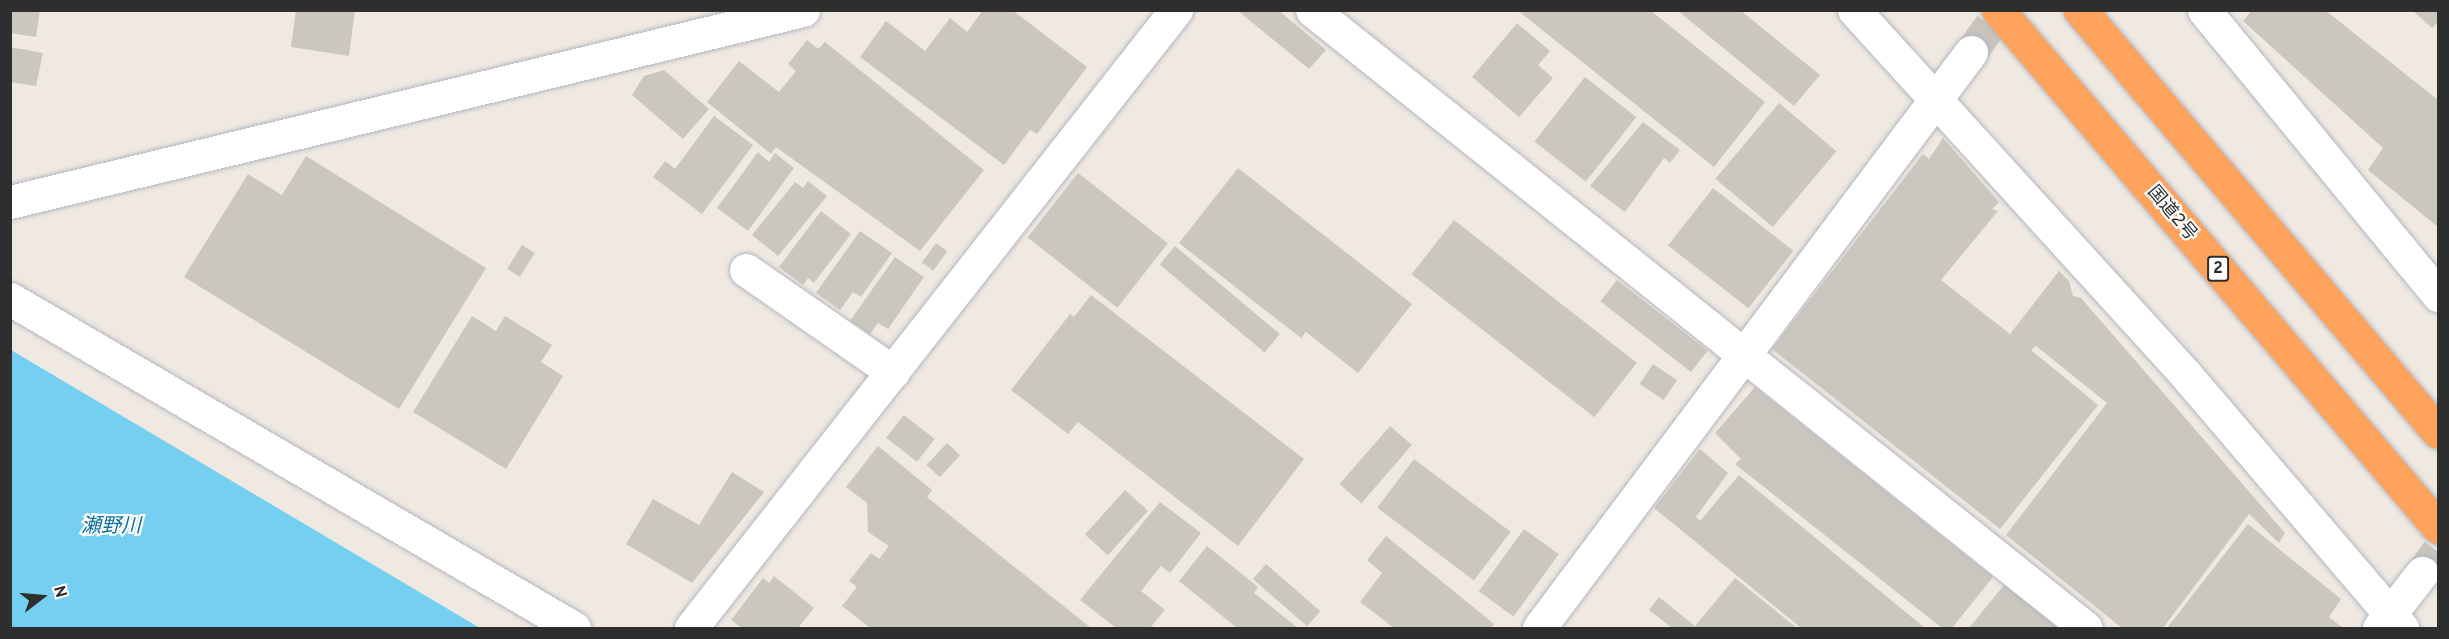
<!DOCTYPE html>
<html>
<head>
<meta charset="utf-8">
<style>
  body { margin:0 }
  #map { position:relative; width:2449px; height:639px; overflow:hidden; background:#efe9e1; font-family:Overpass,"Noto Sans JP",sans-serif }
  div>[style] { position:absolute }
  .water>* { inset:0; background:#75cff0 }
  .building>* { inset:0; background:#cbc7bf; transform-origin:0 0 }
  .minor-tunnel>* { height:33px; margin-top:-16.5px; transform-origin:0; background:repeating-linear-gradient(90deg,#c8c4bd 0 33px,transparent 0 49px) }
  .roads { filter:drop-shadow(0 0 2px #b4b7c1) drop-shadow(0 0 2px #b4b7c1) }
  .minor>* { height:33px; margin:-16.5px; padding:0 16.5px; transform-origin:16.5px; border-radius:16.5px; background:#fff }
  .highway>* { height:33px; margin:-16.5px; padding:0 16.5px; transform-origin:16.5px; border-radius:16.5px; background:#ffa35c }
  span { translate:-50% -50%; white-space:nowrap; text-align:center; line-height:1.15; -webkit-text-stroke:4.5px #fff; paint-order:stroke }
  .shield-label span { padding:2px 4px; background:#fff; border:2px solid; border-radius:4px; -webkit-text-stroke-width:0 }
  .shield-label { font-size:16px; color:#2e2e2e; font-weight:700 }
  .street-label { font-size:18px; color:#2e2e2e }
  .water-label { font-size:20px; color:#0d6fa3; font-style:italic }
  .frame { position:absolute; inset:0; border:12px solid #2e2e2e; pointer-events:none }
  .north { position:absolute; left:12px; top:567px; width:60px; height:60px; -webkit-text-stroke:4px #fff; paint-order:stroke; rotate:74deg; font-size:16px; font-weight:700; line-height:24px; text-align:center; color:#2e2e2e }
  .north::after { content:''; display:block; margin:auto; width:21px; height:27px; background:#2e2e2e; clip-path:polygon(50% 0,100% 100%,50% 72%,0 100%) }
</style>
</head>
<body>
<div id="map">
  <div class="water">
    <i style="clip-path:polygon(11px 350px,480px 628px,11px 628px)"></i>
  </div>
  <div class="building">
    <i style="clip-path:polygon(10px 10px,40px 10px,36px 37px,10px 33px)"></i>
    <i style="clip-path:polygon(296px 10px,355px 10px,349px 56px,291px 47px)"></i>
    <i style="clip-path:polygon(983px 10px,1012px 10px,1087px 67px,1037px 134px,1030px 130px,1004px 165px,860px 57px,886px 21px,925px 51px,950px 18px,967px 32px)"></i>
    <i style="clip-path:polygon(1237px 10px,1278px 10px,1326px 50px,1309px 69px)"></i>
    <i style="clip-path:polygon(1517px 10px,1650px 10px,1765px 102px,1714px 167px)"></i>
    <i style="clip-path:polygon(1677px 10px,1740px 10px,1820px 75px,1794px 106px)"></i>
    <i style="clip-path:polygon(2252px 10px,2325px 10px,2438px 100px,2438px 227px,2368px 170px,2383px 148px,2243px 21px)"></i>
    <i style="clip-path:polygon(2412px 10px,2438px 10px,2438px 22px,2432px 28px)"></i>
    <i style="clip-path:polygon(1517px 23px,1550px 51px,1538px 65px,1553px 78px,1519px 117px,1472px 77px)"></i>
    <i style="clip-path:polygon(807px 40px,818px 49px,825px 42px,984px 170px,920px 251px,776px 147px,771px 154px,707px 102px,739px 61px,779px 92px,796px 71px,788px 64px)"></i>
    <i style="clip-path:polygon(10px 47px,43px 53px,36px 86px,10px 82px)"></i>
    <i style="clip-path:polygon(664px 70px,709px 109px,683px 139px,632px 95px,644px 76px)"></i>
    <i style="left:1585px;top:77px;width:65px;height:82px;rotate:38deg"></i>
    <i style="left:1779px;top:103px;width:75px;height:99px;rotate:40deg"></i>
    <i style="clip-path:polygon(714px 116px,753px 145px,702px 214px,653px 177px,665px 161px,675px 169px)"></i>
    <i style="clip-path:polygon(1643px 122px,1680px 150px,1670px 163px,1664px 158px,1625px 212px,1590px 186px)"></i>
    <i style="clip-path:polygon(1943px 138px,1999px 202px,1992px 209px,1998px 211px,1941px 280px,2010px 334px,2059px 271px,2069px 281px,2073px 296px,2081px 298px,2285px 533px,2279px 543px,2249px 514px,2163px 628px,2122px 628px,2006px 535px,2107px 403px,2036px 346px,2031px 350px,2098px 405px,2000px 529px,1772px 349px,1923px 154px,1929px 159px)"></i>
    <i style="clip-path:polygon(758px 152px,769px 162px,775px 153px,794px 168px,748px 231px,717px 208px)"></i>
    <i style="clip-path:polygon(306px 156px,486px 268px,399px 409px,184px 277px,248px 174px,282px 195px)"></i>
    <i style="clip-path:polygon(1238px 168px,1412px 304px,1358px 373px,1306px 332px,1301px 338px,1179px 243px)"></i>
    <i style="left:1078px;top:173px;width:114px;height:82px;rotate:38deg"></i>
    <i style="clip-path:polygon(808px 181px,827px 196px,778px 256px,752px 235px,795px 182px,803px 188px)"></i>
    <i style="left:1713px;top:188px;width:102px;height:73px;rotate:38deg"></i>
    <i style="clip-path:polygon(821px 211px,851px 234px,814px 283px,808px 278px,803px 285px,779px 267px)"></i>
    <i style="left:1454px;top:220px;width:232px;height:69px;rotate:38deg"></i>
    <i style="clip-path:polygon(860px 231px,892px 253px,861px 297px,853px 292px,840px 310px,816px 293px)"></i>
    <i style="left:936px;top:243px;width:14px;height:24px;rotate:36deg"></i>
    <i style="left:522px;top:245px;width:15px;height:28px;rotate:32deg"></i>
    <i style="left:1175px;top:246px;width:137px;height:24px;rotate:40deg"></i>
    <i style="clip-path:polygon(895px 257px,924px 277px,888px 329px,878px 323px,870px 334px,850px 321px)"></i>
    <i style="left:1617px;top:280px;width:115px;height:27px;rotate:38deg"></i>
    <i style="clip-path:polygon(1091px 295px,1304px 459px,1238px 546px,1078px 422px,1068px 434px,1011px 390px,1070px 314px,1074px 317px)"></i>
    <i style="clip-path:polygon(472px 316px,496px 331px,505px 316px,552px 345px,541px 362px,563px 376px,506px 469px,413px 412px)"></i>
    <i style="left:1653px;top:364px;width:29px;height:24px;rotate:34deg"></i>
    <i style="clip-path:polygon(1755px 387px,1993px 577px,1952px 628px,1942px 628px,1735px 464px,1741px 459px,1715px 433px)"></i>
    <i style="left:904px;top:415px;width:39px;height:29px;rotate:38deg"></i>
    <i style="left:1390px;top:426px;width:29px;height:77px;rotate:41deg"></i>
    <i style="left:947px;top:443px;width:18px;height:30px;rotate:43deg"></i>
    <i style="clip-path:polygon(878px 446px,932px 490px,927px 497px,1091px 628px,870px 628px,842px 606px,857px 587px,849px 581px,871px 553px,879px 559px,889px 546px,868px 532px,867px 503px,846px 487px)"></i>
    <i style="clip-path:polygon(1700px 449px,1728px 473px,1696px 517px,1700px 521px,1739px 475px,1925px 628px,1801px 628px,1654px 508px)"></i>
    <i style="left:1414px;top:459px;width:121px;height:61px;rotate:37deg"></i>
    <i style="clip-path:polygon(732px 472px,764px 492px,692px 583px,626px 544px,653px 499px,699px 525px)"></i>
    <i style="left:1125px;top:490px;width:31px;height:60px;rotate:42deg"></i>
    <i style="clip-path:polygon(1160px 502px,1201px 533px,1170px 573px,1161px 566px,1141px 591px,1165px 610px,1150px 628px,1116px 628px,1080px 600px)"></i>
    <i style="clip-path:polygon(2248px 524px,2341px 599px,2329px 617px,2343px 628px,2167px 628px)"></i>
    <i style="left:1524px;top:529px;width:43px;height:77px;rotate:36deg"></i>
    <i style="clip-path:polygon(1386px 536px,1494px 624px,1491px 628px,1394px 628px,1360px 602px,1382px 573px,1367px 560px)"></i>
    <i style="clip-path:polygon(1207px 546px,1258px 587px,1254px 593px,1298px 628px,1237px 628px,1179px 581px)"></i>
    <i style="left:1266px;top:564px;width:72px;height:20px;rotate:41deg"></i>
    <i style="clip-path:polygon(774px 576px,814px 608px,798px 628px,742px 628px,731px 620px,763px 578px,769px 583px)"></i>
    <i style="clip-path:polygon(1735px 578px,1797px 628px,1672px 628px,1649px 610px,1659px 597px,1695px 626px)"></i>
    <i style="clip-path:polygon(2004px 585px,2060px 628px,1969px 628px)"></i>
  </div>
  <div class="minor-tunnel">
    <i style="left:1971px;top:52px;width:52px;rotate:-53.6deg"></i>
    <i style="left:2422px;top:573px;width:27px;rotate:-54deg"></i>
  </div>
  <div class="roads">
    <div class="minor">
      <i style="left:1312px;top:10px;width:990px;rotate:38.61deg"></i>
      <i style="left:1854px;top:10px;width:493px;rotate:47.7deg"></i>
      <i style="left:2186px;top:375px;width:333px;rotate:49.5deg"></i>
      <i style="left:2204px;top:10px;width:369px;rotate:50.6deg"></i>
      <i style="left:10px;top:202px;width:816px;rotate:-13.61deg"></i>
      <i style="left:746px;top:270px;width:179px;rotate:34.8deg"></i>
      <i style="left:10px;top:299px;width:653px;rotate:30.26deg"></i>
      <i style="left:691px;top:628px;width:786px;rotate:-51.88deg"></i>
      <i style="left:1539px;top:628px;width:720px;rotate:-53.13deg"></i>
      <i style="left:2379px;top:628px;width:70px;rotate:-52deg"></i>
    </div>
    <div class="highway">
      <i style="left:1998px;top:10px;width:679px;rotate:49.6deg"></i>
      <i style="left:2080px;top:10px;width:553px;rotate:49.69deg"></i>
    </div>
  </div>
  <div class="shield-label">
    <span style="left:2218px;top:269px">2</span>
  </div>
  <div class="street-label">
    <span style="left:2171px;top:214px;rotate:50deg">国道2号</span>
  </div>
  <div class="water-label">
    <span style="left:111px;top:527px">瀬野川</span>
  </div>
  <div class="frame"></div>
  <div class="north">N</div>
</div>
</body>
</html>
